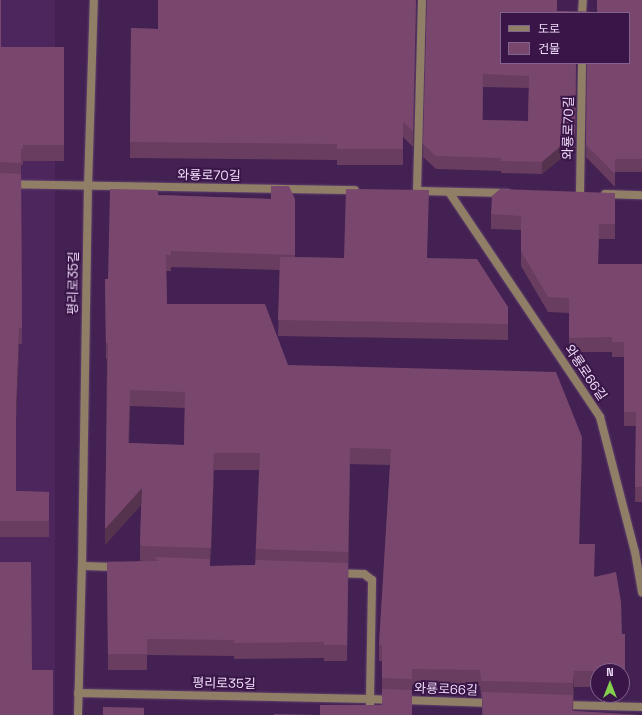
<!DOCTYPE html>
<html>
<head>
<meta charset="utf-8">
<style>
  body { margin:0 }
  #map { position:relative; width:642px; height:715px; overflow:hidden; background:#432152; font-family:"Space Grotesk","Noto Sans KR",sans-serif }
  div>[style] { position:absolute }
  .built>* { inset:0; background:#4d265e; transform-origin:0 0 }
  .roads { filter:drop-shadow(0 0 1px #5f3f6d) drop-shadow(0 0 1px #5f3f6d) }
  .minor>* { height:8px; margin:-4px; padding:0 4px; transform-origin:4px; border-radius:4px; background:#907e66 }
  .tertiary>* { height:8px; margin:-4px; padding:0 4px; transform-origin:4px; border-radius:4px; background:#907e66 }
  .wall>* { inset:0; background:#683d5f }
  .shaded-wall>* { inset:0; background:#55324d }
  .building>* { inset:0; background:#79476e; transform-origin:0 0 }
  span { translate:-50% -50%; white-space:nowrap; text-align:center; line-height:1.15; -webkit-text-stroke:4px #391647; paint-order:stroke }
  .street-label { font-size:13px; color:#efdbf9 }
  .legend { position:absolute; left:500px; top:12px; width:130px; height:52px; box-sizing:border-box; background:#391647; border:1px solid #82658e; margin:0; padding:5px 7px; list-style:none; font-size:12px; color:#efdbf9 }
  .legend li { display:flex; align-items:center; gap:8px; height:20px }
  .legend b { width:20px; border:1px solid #82658e }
  .north { position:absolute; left:590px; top:663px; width:40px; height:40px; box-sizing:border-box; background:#391647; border:1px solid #82658e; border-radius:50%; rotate:0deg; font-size:11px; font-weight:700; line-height:16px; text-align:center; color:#efdbf9 }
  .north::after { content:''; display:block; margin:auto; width:14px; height:18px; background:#83d04f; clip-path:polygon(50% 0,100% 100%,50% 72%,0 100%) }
</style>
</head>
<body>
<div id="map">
  <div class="built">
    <i style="left:0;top:0;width:55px;height:715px"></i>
  </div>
  <div class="roads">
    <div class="minor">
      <i style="left:582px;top:13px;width:13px;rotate:-86deg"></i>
      <i style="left:0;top:184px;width:355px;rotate:1deg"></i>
      <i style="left:417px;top:191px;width:191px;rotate:-88.5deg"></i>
      <i style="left:419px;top:191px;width:88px;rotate:1.3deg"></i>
      <i style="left:449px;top:192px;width:271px;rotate:56.1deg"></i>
      <i style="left:600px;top:417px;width:139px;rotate:75.5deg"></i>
      <i style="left:635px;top:552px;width:41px;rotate:80.1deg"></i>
      <i style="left:580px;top:193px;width:130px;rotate:-89.1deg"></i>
      <i style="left:605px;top:194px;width:37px;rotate:2deg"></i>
      <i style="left:82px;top:566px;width:35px;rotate:2deg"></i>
      <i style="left:78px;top:693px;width:292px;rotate:1.2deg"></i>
      <i style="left:370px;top:699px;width:119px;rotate:-89deg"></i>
      <i style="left:372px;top:580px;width:10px;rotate:-143deg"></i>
      <i style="left:364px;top:574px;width:25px;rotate:-178deg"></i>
      <i style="left:403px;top:700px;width:88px;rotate:2deg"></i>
      <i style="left:563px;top:705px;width:79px;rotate:1.5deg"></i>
      <i style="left:370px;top:715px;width:16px;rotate:-90deg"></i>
      <i style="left:370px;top:699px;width:21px;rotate:3deg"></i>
    </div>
    <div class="tertiary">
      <i style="left:78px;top:715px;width:149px;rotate:-88.5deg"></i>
      <i style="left:82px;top:566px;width:380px;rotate:-89.1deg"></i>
      <i style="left:88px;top:186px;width:186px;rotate:-88.2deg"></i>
    </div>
  </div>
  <div class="wall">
    <i style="clip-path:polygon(0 0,1px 47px,64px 47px,64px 161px,23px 161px,23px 165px,21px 165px,22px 344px,19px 344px,16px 422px,16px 491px,49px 492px,49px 537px,0 537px)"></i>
    <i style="clip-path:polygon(158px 0,416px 0,413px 147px,403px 137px,403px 165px,337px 165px,337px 160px,130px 158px,131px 28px,158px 29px)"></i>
    <i style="clip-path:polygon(evenodd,427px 0,557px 11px,597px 12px,642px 0,642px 172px,615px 172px,615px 187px,586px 157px,587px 63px,629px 63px,501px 13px,576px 63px,575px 147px,542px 174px,501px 173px,501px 171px,436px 169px,423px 157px,427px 0,483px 87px,529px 88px,528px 121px,483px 120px,483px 87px)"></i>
    <i style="clip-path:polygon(615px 193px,615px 239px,599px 239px,598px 264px,642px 264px,642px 502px,635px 502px,636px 426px,624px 426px,624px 357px,612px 357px,612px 352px,569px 352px,569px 313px,548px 312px,521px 266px,521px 230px,491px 229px,491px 214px)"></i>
    <i style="clip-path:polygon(evenodd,158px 195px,271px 199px,295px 199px,295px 257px,344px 258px,428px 258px,508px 307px,508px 340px,278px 336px,280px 270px,171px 267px,171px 271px,166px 271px,167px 304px,288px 365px,582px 453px,579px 544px,622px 634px,625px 634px,625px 687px,622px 687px,622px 671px,598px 671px,598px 687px,574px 687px,573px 711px,641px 715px,482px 715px,482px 697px,481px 697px,480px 686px,412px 685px,412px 715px,320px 715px,382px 705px,382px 661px,379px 661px,379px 645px,390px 465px,350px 464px,347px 661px,324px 661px,324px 658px,234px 659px,234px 656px,147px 655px,147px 670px,108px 670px,107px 562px,141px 561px,140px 560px,140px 544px,141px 505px,105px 545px,107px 359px,106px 359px,105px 279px,108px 279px,158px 195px,130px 406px,185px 408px,184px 445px,129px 443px,130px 406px,158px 195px,214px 470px,259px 470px,255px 565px,210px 566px,214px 470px)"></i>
  </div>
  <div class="shaded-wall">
    <i style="clip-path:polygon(416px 0,413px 147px,413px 131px)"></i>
    <i style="clip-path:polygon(576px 63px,575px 147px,542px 174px,542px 162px)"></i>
    <i style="clip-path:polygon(19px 328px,19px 344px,16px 422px,16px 405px)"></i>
    <i style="clip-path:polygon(582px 437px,582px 453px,579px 560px,579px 544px)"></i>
    <i style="clip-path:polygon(214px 453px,214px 470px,211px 564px,211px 548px)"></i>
    <i style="clip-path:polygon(142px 488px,142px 504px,105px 545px,105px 529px)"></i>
    <i style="clip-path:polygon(574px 671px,574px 687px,573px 699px,573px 683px)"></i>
  </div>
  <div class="building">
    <i style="clip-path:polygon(0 0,1px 0,1px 47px,64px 47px,64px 145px,23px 145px,23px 149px,21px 149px,21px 163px,0 162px)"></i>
    <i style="clip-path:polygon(158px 0,416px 0,413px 131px,403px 121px,403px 149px,337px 149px,337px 144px,130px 142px,131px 28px,158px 29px)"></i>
    <i style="clip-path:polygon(evenodd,427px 0,557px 0,557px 11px,597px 12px,597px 0,642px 0,642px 159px,615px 159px,615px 174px,586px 145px,587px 63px,629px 63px,629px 13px,501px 13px,501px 63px,576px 63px,575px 134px,542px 162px,501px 161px,501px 158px,436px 156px,423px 144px,427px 0,483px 74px,529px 76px,528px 121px,482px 120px,483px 74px)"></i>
    <i style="clip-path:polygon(0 173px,21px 174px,22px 328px,19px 328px,16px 405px,16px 491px,49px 492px,49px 521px,0 521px)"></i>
    <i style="clip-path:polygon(evenodd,271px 186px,289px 186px,295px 199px,295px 255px,171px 251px,171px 255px,166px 255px,167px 304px,265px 304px,288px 365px,556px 372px,582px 437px,579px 544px,595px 544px,594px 577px,616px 572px,621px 602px,622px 634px,625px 634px,625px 671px,574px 671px,573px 683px,481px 681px,480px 670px,412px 669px,412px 679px,382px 678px,382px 645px,379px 645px,391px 449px,350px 448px,348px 552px,256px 549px,260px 453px,214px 453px,211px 548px,142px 546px,140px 544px,142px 488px,105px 529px,108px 343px,106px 343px,105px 279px,108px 279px,110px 189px,158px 190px,158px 195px,271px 199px,271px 186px,130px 390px,185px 392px,184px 445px,128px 443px,130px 390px)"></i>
    <i style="clip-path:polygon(346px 189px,429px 190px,427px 258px,477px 259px,508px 307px,508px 324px,278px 320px,280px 257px,344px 258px)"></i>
    <i style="clip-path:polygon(500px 189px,615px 193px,615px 224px,599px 224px,598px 264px,642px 264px,642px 487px,635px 487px,636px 412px,624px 412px,624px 342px,612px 342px,612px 337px,569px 338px,569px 298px,548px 297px,521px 251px,521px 216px,491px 214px,492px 196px)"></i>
    <i style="clip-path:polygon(154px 557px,210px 559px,210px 566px,255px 565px,256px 560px,348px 563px,347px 645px,324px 645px,324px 642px,234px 643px,234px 640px,147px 639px,147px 654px,108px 654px,107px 562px,159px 561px)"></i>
    <i style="clip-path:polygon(0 562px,31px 562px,32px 670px,53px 670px,53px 715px,0 715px)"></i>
    <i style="clip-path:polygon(382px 689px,412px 690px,412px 715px,274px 715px,274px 714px,320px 715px,320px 705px,382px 705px)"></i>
    <i style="clip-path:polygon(482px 692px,573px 695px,572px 711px,641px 715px,483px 715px)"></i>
    <i style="left:103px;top:707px;width:41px;height:8px;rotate:1deg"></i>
  </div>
  <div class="street-label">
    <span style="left:569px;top:128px;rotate:-89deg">와룡로70길</span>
    <span style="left:209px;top:176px;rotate:1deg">와룡로70길</span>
    <span style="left:74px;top:283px;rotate:-89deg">평리로35길</span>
    <span style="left:585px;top:373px;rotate:56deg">와룡로66길</span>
    <span style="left:224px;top:684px;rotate:1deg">평리로35길</span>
    <span style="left:446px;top:690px;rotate:2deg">와룡로66길</span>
  </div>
  <ul class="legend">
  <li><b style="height:5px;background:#907e66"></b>도로</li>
  <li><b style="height:11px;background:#79476e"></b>건물</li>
  </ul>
  <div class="north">N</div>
</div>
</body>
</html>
